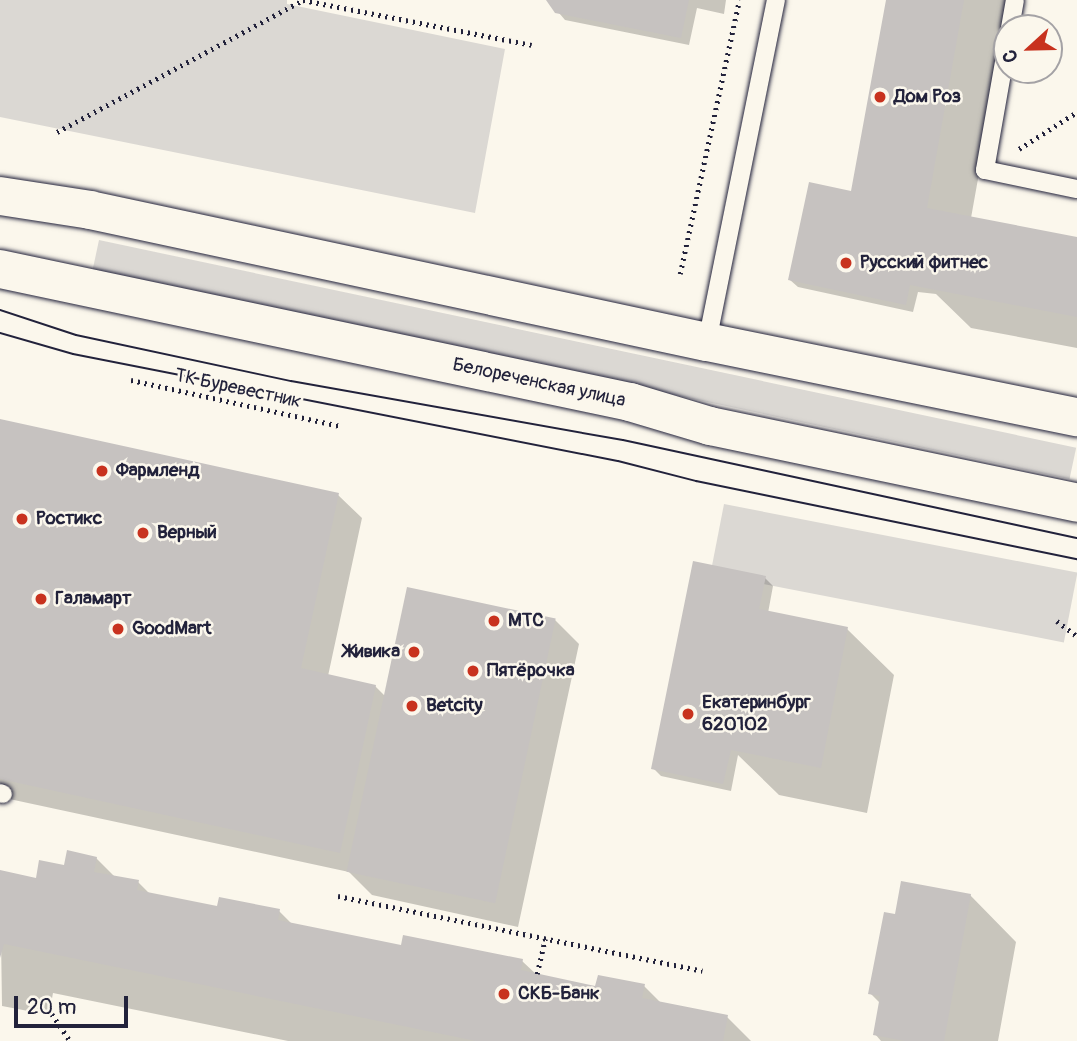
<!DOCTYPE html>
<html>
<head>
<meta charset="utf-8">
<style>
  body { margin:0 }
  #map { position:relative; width:1077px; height:1041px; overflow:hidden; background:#fbf7ec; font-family:Pangolin,sans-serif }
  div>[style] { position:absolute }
  .green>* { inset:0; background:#dbd8d3; transform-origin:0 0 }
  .shadow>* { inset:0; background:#0003 }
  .building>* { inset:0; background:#c6c2c0; transform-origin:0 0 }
  .path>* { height:4.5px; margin-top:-2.25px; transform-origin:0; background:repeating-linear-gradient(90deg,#22223b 0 2px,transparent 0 7px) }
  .roads { filter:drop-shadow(0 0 2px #22223b) drop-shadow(0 0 2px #22223b) }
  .lane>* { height:18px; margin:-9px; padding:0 9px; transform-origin:9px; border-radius:9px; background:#fbf7ec }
  .secondary>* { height:38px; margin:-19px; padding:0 19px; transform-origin:19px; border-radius:19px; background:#fbf7ec }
  .tram>* { height:2px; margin:-1px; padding:0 1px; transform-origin:1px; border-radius:1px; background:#22223b }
  .dots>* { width:19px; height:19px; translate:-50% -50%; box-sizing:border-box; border:4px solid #fbf7ec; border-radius:50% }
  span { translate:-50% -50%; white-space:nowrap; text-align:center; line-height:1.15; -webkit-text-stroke:5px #fbf7ec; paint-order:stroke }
  .poi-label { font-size:19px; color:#22223b; font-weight:700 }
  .left { translate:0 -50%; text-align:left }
  .right { translate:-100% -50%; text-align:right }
  .street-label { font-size:19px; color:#22223b }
  .north { position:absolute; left:993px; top:14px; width:70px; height:70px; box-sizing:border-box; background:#fbf7ec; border:2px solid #a4a2a5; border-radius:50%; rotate:248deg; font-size:19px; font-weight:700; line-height:28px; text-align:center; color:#22223b }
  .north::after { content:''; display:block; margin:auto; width:24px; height:32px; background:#c8321e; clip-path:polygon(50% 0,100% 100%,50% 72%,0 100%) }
  .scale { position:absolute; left:14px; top:996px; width:114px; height:32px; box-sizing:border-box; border:4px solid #22223b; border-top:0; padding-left:9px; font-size:21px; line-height:24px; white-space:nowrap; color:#22223b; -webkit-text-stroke:5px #fbf7ec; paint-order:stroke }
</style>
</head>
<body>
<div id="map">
  <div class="green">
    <i style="clip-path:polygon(0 0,287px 0,287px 4px,505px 49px,475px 213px,0 117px)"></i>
    <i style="left:99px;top:240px;width:999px;height:32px;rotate:12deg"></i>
    <i style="left:724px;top:504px;width:360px;height:71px;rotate:11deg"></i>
  </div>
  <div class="shadow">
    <i style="clip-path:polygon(548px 0,726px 0,724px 14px,697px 8px,689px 45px,565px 20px)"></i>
    <i style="clip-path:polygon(888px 0,1010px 0,971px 218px,1077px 239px,1077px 348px,971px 328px,936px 294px,918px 292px,913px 312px,798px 287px,790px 280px,856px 194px)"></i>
    <i style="clip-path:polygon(0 421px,338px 495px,362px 518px,328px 676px,375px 686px,385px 696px,555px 620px,579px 644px,518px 927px,372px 895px,349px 872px,0 797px)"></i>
    <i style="clip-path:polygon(765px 578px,773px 586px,768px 613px,847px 629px,894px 675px,867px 813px,779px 795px,738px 755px,731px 791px,661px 776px,653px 768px)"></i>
    <i style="clip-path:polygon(96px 858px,116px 878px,138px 882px,150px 894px,219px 908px,279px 911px,293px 925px,402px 947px,522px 961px,537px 975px,597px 988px,644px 986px,662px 1004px,727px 1017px,751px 1041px,288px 1041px,53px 993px,49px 1015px,2px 1006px,0 872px,37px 880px,65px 867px)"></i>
    <i style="clip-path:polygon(970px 895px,1016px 942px,998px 1041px,881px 1041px,875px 1034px,880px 1003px,870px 993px,896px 916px)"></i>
  </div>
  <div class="building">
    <i style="clip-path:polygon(546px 0,689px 0,681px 38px,555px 13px)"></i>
    <i style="clip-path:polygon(886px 0,964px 0,927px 208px,1077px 237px,1077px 317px,910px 285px,906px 305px,788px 280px,809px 182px,851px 191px)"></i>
    <i style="clip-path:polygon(0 419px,339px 493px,301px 668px,376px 685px,340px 853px,0 779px)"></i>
    <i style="clip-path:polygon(693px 561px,766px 576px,759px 609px,848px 627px,821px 768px,731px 750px,723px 784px,651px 769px)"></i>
    <i style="left:407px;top:587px;width:152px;height:291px;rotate:12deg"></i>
    <i style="clip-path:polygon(67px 850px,97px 857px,94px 872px,139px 880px,137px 890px,217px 906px,219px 897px,280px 909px,278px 920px,401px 945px,403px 935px,523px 959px,521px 970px,595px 986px,598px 975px,645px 984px,642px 998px,728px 1015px,723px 1041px,476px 1041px,4px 944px,0 958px,0 870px,36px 878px,39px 860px,64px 865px)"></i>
    <i style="clip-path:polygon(901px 881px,971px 894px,944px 1041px,905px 1041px,873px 1035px,880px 996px,868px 994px,884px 912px,895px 914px)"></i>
  </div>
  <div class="path">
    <i style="left:303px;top:0;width:233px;rotate:11.1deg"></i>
    <i style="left:57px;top:132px;width:279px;rotate:-28.2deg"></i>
    <i style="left:1019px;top:149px;width:69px;rotate:-32.5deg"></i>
    <i style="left:680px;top:274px;width:280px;rotate:-77.8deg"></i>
    <i style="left:131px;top:380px;width:214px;rotate:12.4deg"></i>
    <i style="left:1057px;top:621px;width:25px;rotate:37deg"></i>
    <i style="left:338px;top:896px;width:372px;rotate:11.6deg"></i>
    <i style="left:537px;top:974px;width:36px;rotate:-77deg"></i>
    <i style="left:52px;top:1014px;width:32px;rotate:56deg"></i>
  </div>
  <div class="roads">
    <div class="lane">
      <i style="left:1010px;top:28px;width:28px;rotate:-80deg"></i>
      <i style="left:1007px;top:45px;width:127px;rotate:100deg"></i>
      <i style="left:985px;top:170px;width:94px;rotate:11.7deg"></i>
      <i style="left:707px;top:342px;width:349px;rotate:-78.6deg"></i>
      <i style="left:0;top:793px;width:3px;rotate:18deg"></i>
    </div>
    <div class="secondary">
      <i style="left:0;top:196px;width:91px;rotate:8.8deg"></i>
      <i style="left:90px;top:210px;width:631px;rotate:12.08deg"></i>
      <i style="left:707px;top:342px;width:378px;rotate:11.5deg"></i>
      <i style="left:0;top:269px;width:644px;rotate:11.92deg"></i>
      <i style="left:630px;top:402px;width:84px;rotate:16.7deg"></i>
      <i style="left:710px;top:426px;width:375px;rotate:11.8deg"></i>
    </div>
  </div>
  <div class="tram">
    <i style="left:0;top:310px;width:80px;rotate:18.2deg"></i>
    <i style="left:76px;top:335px;width:220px;rotate:12.1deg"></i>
    <i style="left:291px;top:381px;width:337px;rotate:10.1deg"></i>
    <i style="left:623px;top:440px;width:464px;rotate:12.2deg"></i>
    <i style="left:0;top:333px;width:76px;rotate:16deg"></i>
    <i style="left:73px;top:354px;width:555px;rotate:11.11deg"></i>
    <i style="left:618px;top:461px;width:81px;rotate:14.4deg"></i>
    <i style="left:696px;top:481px;width:389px;rotate:11.6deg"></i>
  </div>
  <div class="dots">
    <i style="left:880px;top:97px;background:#c8321e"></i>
    <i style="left:846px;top:263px;background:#c8321e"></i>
    <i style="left:102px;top:471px;background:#c8321e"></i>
    <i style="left:22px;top:519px;background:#c8321e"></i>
    <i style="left:143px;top:533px;background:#c8321e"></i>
    <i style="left:41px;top:599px;background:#c8321e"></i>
    <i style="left:494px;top:621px;background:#c8321e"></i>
    <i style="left:118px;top:629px;background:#c8321e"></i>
    <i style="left:414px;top:652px;background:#c8321e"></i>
    <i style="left:473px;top:671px;background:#c8321e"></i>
    <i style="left:412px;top:706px;background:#c8321e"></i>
    <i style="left:688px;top:714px;background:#c8321e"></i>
    <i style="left:504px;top:994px;background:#c8321e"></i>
  </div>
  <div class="poi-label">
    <span class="left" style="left:894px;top:97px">Дом Роз</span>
    <span class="left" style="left:860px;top:263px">Русский фитнес</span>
    <span class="left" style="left:116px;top:471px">Фармленд</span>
    <span class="left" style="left:36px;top:519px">Ростикс</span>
    <span class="left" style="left:157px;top:533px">Верный</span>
    <span class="left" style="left:55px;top:599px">Галамарт</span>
    <span class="left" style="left:508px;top:621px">МТС</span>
    <span class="left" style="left:132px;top:629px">GoodMart</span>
    <span class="right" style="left:400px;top:652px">Живика</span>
    <span class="left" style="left:487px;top:671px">Пятёрочка</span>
    <span class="left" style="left:702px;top:714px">Екатеринбург<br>620102</span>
    <span class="left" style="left:426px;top:706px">Betcity</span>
    <span class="left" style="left:518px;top:994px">СКБ-Банк</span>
  </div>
  <div class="street-label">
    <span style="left:539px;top:383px;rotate:12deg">Белореченская улица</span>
    <span style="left:238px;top:389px;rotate:12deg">ТК Буревестник</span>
  </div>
  <div class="north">С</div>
  <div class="scale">20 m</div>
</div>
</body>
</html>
